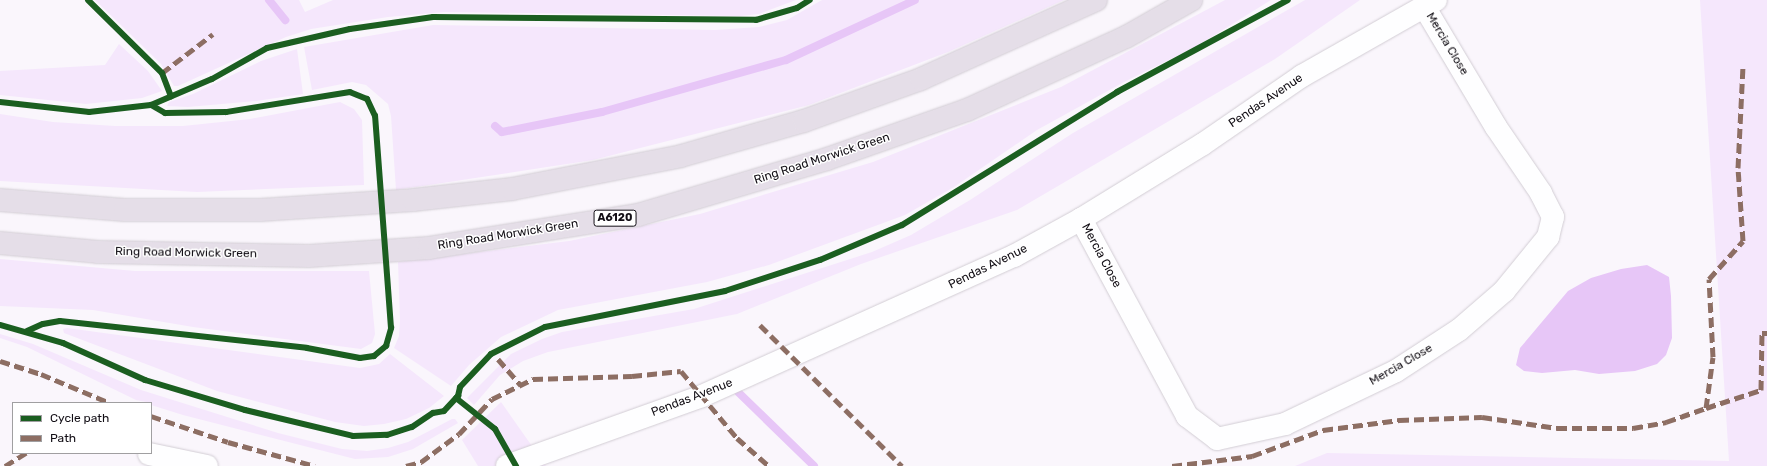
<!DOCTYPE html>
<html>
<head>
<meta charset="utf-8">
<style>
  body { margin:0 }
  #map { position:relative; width:1767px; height:466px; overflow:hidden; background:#faf6fc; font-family:Rubik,sans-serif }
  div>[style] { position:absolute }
  .green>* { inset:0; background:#f5e7fc }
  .water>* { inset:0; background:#e7c6f7 }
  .stream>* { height:8px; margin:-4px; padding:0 4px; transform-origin:4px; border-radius:4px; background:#e7c6f7 }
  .roads { filter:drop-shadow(0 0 1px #d2cdd4) drop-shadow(0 0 1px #d2cdd4) }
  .minor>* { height:22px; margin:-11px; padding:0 11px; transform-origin:11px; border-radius:11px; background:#fefeff }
  .trunk>* { height:22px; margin:-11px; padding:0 11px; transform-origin:11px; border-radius:11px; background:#e5dee8 }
  .quiet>* { height:5px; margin-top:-2.5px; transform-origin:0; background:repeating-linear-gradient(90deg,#8d6e63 0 10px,transparent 0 15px) }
  .cycleway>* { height:6px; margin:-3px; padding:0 3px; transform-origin:3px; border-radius:3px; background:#1b5e20 }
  span { translate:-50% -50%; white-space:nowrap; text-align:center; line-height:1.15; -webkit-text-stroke:3px #fff; paint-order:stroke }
  .shield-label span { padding:1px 3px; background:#fff; border:1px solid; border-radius:3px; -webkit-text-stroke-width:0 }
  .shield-label { font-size:11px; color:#120e15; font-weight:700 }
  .street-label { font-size:12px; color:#120e15 }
  .legend { position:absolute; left:12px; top:402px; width:140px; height:52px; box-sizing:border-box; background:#fff; border:1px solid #a09fa1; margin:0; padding:5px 7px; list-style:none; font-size:12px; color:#120e15 }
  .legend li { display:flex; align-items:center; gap:8px; height:20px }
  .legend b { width:20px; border:1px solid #a09fa1 }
</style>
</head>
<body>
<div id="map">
  <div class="green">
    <i style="clip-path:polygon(95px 0,299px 0,305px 12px,333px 0,796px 0,759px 14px,740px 16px,444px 12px,388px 17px,311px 29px,286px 37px,178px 86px,174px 86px,161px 64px)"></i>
    <i style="clip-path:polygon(822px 0,1064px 0,948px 52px,809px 105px,593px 160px,396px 190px,391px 116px,388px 104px,366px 85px,352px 82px,312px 90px,304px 47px,433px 25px,715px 30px,759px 27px,787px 20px)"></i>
    <i style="clip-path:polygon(1225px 0,1271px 0,1197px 46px,1124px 82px,1037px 130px,954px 187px,905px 215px,769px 265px,707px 282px,558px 310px,501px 337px,469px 365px,451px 386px,394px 348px,399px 336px,400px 321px,398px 262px,569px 241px,700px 214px,873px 162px,1061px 87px)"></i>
    <i style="clip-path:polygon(1305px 0,1360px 0,1275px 59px,1017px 210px,861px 264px,737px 314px,548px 352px,523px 361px,500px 375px,474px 405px,467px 398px,511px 354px,542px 339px,562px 332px,694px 309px,872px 252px,911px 235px,970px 200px,1073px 133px)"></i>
    <i style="clip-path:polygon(1700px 0,1767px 0,1767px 466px,1295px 466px,1327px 453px,1729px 461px)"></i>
    <i style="clip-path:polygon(119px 44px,148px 71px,162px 91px,142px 98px,86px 104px,0 95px,0 71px,105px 65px)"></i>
    <i style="clip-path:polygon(297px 49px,303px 94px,256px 101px,188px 107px,167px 106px,169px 102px,193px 94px,261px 61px)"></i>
    <i style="clip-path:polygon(340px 102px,354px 109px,362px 120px,364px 185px,197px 192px,0 181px,0 114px,53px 122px,115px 126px,183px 126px,250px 119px)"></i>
    <i style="clip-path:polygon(0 259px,135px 271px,369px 271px,375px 334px,372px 343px,361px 349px,193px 327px,93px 310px,0 306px)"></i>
    <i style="clip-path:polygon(67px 328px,360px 368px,379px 364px,390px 354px,444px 396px,429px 408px,406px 419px,384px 424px,364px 426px,335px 422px,217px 391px,64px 333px,63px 329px)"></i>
    <i style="clip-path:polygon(0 334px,33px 344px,141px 390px,278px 433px,342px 449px,367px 451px,388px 448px,408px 442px,452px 419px,455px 419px,458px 423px,413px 449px,388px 457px,355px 459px,183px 415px,151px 405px,151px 403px,136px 400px,27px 347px,0 338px)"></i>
    <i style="clip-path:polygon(501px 402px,546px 466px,478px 466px,462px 440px)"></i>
  </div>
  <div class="water">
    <i style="clip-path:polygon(1647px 265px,1669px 277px,1671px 296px,1672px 338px,1666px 355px,1657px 364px,1635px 371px,1599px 374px,1575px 370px,1542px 373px,1524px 371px,1516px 365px,1520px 348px,1568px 291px,1591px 278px,1621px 269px)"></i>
  </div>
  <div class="stream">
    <i style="left:269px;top:0;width:26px;rotate:51deg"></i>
    <i style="left:495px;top:126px;width:9px;rotate:41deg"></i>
    <i style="left:502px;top:132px;width:102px;rotate:-11.3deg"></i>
    <i style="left:602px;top:112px;width:191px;rotate:-15.8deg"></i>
    <i style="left:786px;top:60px;width:142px;rotate:-24.9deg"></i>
    <i style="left:738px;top:392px;width:106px;rotate:44.2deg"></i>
  </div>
  <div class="roads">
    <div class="minor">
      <i style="left:1081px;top:219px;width:224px;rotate:61.7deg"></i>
      <i style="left:1187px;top:416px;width:38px;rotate:37deg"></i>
      <i style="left:1217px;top:439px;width:70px;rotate:-12.4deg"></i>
      <i style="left:1285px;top:424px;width:123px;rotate:-25.5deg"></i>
      <i style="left:1396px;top:371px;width:75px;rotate:-33.1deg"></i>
      <i style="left:1459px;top:330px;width:60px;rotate:-40.9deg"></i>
      <i style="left:1504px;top:291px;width:70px;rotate:-50.8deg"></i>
      <i style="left:1548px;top:237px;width:21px;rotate:-76deg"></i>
      <i style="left:1553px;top:217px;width:27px;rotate:-117deg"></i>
      <i style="left:1541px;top:193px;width:80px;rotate:-124.3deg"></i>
      <i style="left:1496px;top:127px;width:139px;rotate:-120.8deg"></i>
      <i style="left:149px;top:454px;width:59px;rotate:11.7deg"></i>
      <i style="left:507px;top:466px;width:207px;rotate:-19.7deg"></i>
      <i style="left:702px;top:396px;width:342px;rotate:-24.2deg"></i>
      <i style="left:1014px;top:256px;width:77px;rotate:-28.9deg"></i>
      <i style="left:1081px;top:219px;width:143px;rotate:-31.6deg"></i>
      <i style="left:1203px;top:144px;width:120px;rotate:-34.5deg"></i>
      <i style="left:1302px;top:76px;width:154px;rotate:-29.6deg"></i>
    </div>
    <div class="trunk">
      <i style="left:0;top:200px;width:125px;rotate:4.6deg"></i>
      <i style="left:125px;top:210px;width:135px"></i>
      <i style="left:260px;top:210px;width:153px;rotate:-3.7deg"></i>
      <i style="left:413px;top:200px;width:100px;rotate:-6.3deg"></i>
      <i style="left:512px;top:189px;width:172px;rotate:-11deg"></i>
      <i style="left:681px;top:156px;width:128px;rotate:-15.9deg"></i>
      <i style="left:804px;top:121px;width:124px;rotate:-19.7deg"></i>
      <i style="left:921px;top:79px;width:192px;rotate:-24.3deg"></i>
      <i style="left:0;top:243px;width:98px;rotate:5.2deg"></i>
      <i style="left:98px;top:252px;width:211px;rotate:1.1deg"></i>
      <i style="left:309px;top:256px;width:120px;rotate:-3.8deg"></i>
      <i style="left:429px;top:248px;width:212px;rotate:-9deg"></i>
      <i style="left:638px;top:215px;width:197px;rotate:-16.5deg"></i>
      <i style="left:827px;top:159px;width:148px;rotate:-19.3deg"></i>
      <i style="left:967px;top:110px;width:175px;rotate:-24.7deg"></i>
      <i style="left:1126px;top:37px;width:75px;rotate:-29.6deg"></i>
    </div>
  </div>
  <div class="quiet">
    <i style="left:162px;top:73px;width:64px;rotate:-37.4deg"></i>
    <i style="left:760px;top:325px;width:200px;rotate:44.8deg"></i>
    <i style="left:498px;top:359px;width:35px;rotate:49deg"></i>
    <i style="left:0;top:361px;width:43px;rotate:17.6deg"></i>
    <i style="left:41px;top:374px;width:75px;rotate:22.8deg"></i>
    <i style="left:1706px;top:408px;width:58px;rotate:-18.1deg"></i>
    <i style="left:1761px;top:390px;width:57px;rotate:-89deg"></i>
    <i style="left:1762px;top:333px;width:5px"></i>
    <i style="left:151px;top:416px;width:81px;rotate:18.7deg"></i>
    <i style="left:228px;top:442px;width:90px;rotate:15.4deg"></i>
    <i style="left:5px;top:466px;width:25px;rotate:-32deg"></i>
    <i style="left:406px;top:466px;width:16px;rotate:-15deg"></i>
    <i style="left:421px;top:462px;width:47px;rotate:-36.4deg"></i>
    <i style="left:459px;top:434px;width:48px;rotate:-46.7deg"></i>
    <i style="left:492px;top:399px;width:46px;rotate:-26deg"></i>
    <i style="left:533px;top:379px;width:99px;rotate:-1.7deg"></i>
    <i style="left:632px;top:376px;width:49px;rotate:-5.8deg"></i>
    <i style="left:681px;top:371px;width:87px;rotate:50.1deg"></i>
    <i style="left:737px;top:438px;width:43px;rotate:41.2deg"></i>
    <i style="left:1172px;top:466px;width:81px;rotate:-7.1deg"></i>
    <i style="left:1252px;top:456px;width:76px;rotate:-20.1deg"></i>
    <i style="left:1323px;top:430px;width:77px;rotate:-7.5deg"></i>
    <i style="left:1399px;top:420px;width:83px;rotate:-2.1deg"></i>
    <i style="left:1482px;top:417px;width:76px;rotate:8.3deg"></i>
    <i style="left:1557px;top:428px;width:76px"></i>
    <i style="left:1633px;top:428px;width:34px;rotate:-10deg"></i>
    <i style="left:1666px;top:422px;width:42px;rotate:-19.3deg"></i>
    <i style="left:1706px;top:408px;width:51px;rotate:-82.2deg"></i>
    <i style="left:1713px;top:357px;width:78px;rotate:-92.9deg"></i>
    <i style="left:1709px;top:279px;width:51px;rotate:-48.2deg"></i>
    <i style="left:1743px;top:241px;width:73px;rotate:-93.9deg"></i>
    <i style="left:1738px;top:168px;width:102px;rotate:-87.2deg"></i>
  </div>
  <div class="cycleway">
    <i style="left:88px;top:0;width:104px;rotate:44.6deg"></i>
    <i style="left:162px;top:73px;width:25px;rotate:69deg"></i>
    <i style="left:0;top:102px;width:90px;rotate:6.4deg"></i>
    <i style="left:89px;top:112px;width:62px;rotate:-6.4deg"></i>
    <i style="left:151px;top:105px;width:66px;rotate:-23.1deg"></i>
    <i style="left:212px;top:79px;width:63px;rotate:-29.4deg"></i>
    <i style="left:267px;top:48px;width:85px;rotate:-12.9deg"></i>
    <i style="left:350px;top:29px;width:84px;rotate:-8.2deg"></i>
    <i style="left:433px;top:17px;width:323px;rotate:0.5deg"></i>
    <i style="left:756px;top:20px;width:43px;rotate:-16.3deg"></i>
    <i style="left:797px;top:8px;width:15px;rotate:-32deg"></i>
    <i style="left:0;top:325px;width:66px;rotate:15.9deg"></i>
    <i style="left:63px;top:343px;width:90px;rotate:24.3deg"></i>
    <i style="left:145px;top:380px;width:104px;rotate:16.7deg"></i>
    <i style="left:245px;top:410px;width:111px;rotate:13.5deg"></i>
    <i style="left:353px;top:436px;width:34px;rotate:-2deg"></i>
    <i style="left:387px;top:435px;width:26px;rotate:-18deg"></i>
    <i style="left:412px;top:427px;width:25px;rotate:-34deg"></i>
    <i style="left:433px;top:413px;width:11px;rotate:-10deg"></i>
    <i style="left:444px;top:411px;width:21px;rotate:-47deg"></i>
    <i style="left:458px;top:396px;width:9px;rotate:-77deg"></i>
    <i style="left:460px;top:387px;width:45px;rotate:-46.8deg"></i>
    <i style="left:491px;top:354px;width:60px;rotate:-26.6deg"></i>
    <i style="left:545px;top:327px;width:184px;rotate:-11.3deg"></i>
    <i style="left:725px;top:291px;width:100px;rotate:-18.1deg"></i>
    <i style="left:820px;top:260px;width:89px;rotate:-23.1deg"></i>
    <i style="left:902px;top:225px;width:253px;rotate:-31.7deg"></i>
    <i style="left:1117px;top:92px;width:194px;rotate:-28.3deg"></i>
    <i style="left:27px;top:331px;width:17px;rotate:-24deg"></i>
    <i style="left:43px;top:324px;width:17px;rotate:-10deg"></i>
    <i style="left:60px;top:321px;width:248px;rotate:6.2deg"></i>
    <i style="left:307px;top:348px;width:54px;rotate:10.7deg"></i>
    <i style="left:360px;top:358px;width:14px;rotate:-8deg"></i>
    <i style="left:374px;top:356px;width:16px;rotate:-40deg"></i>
    <i style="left:386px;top:346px;width:19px;rotate:-74deg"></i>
    <i style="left:391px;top:328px;width:213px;rotate:-94.3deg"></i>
    <i style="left:375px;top:116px;width:19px;rotate:-115deg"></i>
    <i style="left:367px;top:99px;width:18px;rotate:-158deg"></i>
    <i style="left:350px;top:92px;width:126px;rotate:170.8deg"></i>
    <i style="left:226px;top:112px;width:61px;rotate:179.1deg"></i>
    <i style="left:165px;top:113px;width:16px;rotate:-150deg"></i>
    <i style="left:456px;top:398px;width:50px;rotate:38.5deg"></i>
    <i style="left:495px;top:429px;width:43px;rotate:60.4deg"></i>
  </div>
  <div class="shield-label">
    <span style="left:615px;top:218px">A6120</span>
  </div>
  <div class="street-label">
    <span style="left:1447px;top:44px;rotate:59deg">Mercia Close</span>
    <span style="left:1266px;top:101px;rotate:-34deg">Pendas Avenue</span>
    <span style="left:822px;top:159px;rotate:-18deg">Ring Road Morwick Green</span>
    <span style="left:508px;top:235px;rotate:-9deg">Ring Road Morwick Green</span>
    <span style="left:186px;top:253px;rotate:1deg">Ring Road Morwick Green</span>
    <span style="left:1101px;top:256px;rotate:62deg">Mercia Close</span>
    <span style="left:988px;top:267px;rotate:-26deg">Pendas Avenue</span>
    <span style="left:1401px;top:365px;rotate:-30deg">Mercia Close</span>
    <span style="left:692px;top:398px;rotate:-21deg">Pendas Avenue</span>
  </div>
  <ul class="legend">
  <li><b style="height:5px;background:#1b5e20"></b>Cycle path</li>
  <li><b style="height:5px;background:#8d6e63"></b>Path</li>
  </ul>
</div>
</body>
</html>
